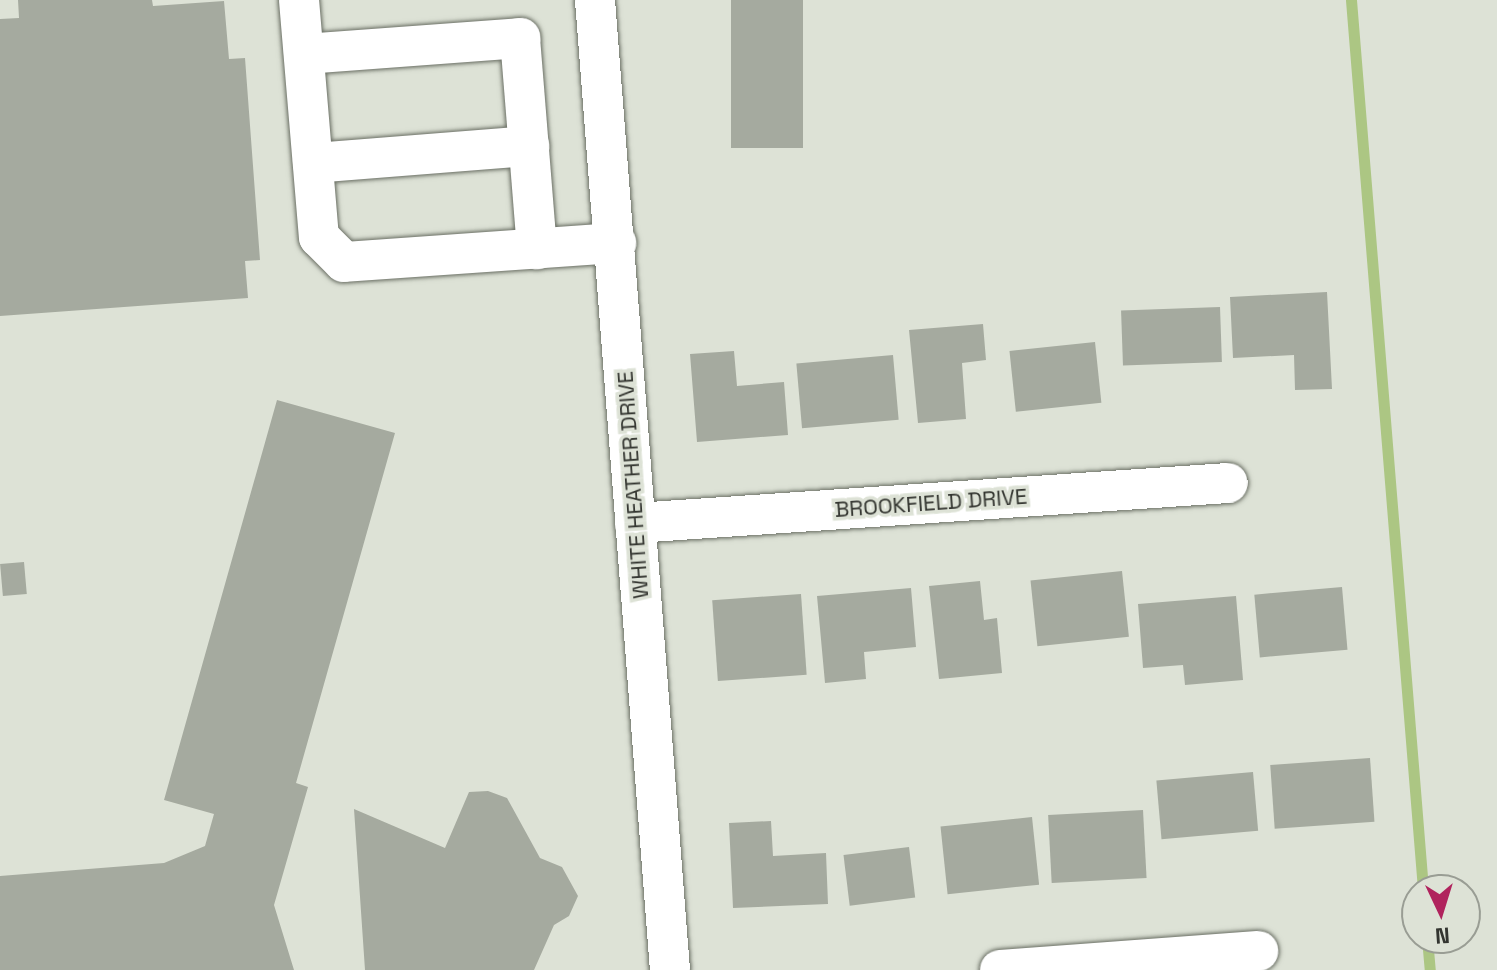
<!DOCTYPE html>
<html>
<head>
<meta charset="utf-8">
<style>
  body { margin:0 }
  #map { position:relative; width:1497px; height:970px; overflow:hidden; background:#dde2d6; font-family:"Space Grotesk",sans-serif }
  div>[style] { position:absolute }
  .stream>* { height:11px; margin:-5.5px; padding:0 5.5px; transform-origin:5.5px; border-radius:5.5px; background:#acc683 }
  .building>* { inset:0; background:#a5aa9f; transform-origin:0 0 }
  .roads { filter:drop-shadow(0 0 2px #6a6f64) drop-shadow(0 0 2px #6a6f64) }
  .minor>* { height:40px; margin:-20px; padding:0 20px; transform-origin:20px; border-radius:20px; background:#fff }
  span { translate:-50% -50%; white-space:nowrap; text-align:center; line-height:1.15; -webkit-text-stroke:7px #dde2d6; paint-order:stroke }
  .street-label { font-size:22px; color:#333530 }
  .north { position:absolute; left:1401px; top:874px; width:80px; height:80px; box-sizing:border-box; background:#dde2d6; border:2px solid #999d94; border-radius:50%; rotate:176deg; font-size:22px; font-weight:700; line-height:32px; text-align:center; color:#333530 }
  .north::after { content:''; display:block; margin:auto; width:28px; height:36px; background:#b0235d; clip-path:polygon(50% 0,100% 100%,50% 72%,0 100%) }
</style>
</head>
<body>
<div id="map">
  <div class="stream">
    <i style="left:1351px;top:0;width:893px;rotate:85.37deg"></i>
    <i style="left:1427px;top:938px;width:32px;rotate:85deg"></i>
  </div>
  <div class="building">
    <i style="clip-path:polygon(18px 0,152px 0,153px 6px,224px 1px,229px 59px,245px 58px,260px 260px,245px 261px,248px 298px,0 316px,0 19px,19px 18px)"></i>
    <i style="left:731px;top:0;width:72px;height:148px"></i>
    <i style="clip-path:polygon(1327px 292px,1332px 389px,1295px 390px,1294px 355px,1233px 358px,1230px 297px)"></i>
    <i style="left:1220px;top:307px;width:55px;height:99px;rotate:88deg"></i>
    <i style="clip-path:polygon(983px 324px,986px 360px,962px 363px,966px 419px,918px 423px,909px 330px)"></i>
    <i style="left:1095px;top:342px;width:61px;height:86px;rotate:84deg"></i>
    <i style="clip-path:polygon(734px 351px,737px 386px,784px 382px,788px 435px,697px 442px,690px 354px)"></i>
    <i style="left:893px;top:355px;width:65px;height:97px;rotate:85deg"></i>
    <i style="clip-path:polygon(277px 400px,395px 433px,296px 783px,308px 787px,274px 905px,294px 970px,0 970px,0 876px,164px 863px,205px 846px,214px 814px,164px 800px)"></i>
    <i style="left:24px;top:562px;width:32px;height:24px;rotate:85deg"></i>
    <i style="left:1122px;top:571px;width:66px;height:92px;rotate:84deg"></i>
    <i style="clip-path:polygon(980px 581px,984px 620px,997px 618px,1002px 673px,939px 679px,929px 586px)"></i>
    <i style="left:1342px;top:587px;width:63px;height:88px;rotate:85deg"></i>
    <i style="clip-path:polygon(911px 588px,916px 647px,864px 652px,866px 679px,825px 683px,817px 596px)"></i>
    <i style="left:801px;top:594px;width:81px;height:89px;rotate:86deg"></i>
    <i style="clip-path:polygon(1236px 596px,1243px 680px,1185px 685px,1183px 665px,1143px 668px,1138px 604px)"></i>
    <i style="left:1370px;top:758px;width:64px;height:100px;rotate:86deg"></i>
    <i style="left:1253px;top:772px;width:59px;height:97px;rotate:85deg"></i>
    <i style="clip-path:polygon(488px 791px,507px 798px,540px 858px,562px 867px,578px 896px,569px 916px,554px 925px,534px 970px,365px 970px,354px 809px,445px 848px,469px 792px)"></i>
    <i style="left:1143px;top:810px;width:68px;height:95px;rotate:87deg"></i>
    <i style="left:1032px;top:817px;width:68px;height:92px;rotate:84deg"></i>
    <i style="clip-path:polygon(771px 821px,773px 856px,826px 853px,828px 904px,733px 908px,729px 823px)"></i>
    <i style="left:909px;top:847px;width:51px;height:66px;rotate:83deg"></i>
  </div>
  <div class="roads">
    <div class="minor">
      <i style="left:299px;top:0;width:238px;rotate:85.2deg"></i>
      <i style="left:319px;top:237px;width:35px;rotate:45deg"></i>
      <i style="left:344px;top:262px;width:273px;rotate:-4deg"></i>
      <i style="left:595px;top:0;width:973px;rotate:85.58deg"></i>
      <i style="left:304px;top:54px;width:217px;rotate:-4.2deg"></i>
      <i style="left:520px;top:38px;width:212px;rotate:85.4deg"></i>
      <i style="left:313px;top:163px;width:217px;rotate:-4.5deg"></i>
      <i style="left:635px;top:523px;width:594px;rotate:-3.86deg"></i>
      <i style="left:1000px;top:970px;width:259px;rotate:-4.2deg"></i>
    </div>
  </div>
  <div class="street-label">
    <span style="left:633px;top:485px;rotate:-94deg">WHITE HEATHER DRIVE</span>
    <span style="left:931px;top:503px;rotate:-4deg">BROOKFIELD DRIVE</span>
  </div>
  <div class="north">N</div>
</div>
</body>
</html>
